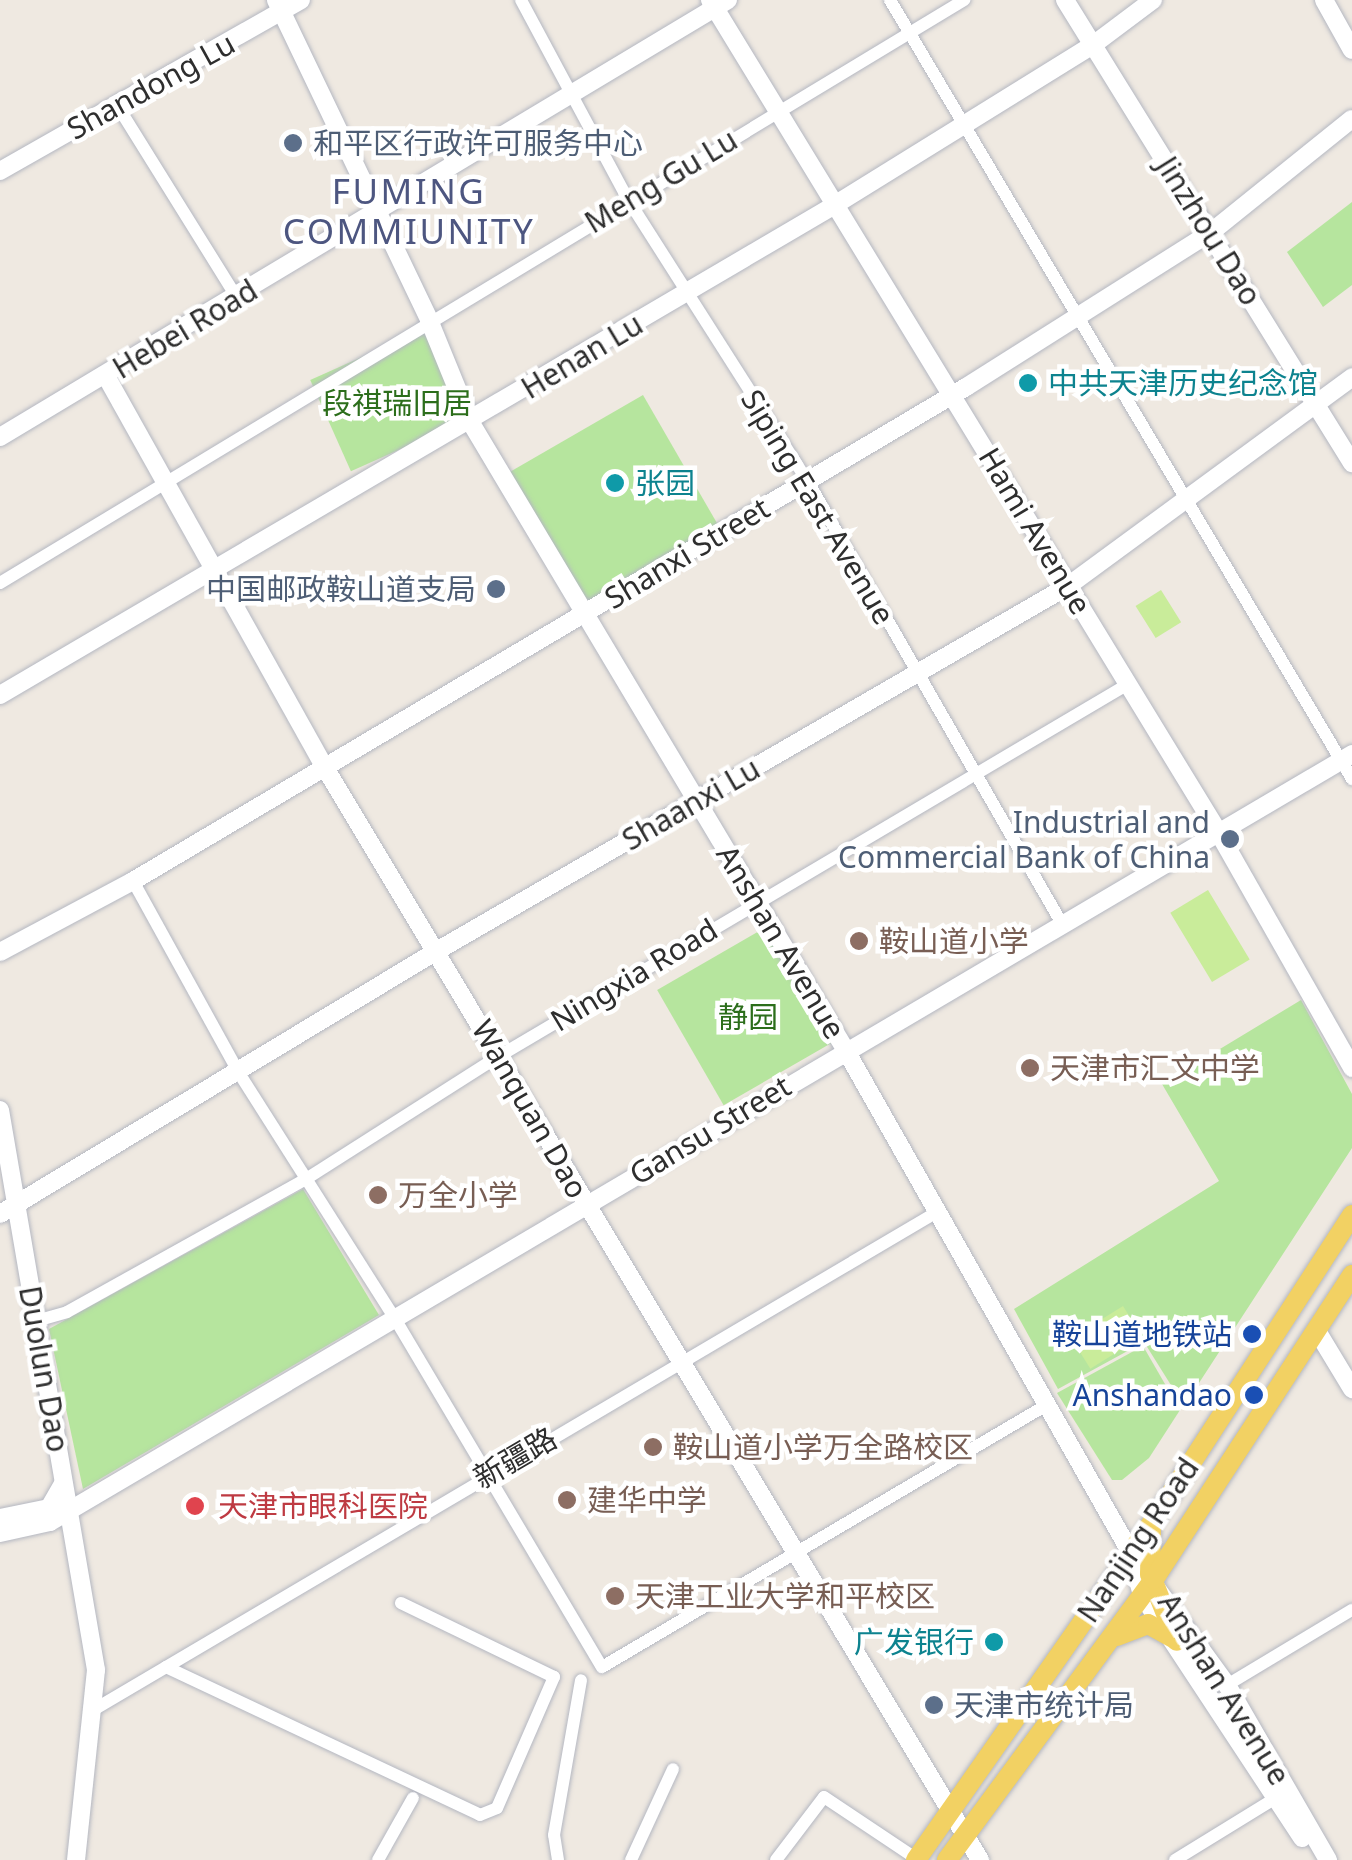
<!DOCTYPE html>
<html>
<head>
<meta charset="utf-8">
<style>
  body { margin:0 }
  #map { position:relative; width:1352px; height:1860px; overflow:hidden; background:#efe9e1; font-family:"Noto Sans","Noto Sans SC",sans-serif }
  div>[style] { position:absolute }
  .green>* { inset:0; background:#b6e59e; transform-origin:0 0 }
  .pitch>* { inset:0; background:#c9ec9a; transform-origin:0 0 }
  .roads { filter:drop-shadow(0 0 2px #b4b7c1) drop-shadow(0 0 2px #b4b7c1) }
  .street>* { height:12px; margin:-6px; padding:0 6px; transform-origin:6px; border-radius:6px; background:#fff }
  .secondary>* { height:18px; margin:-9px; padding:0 9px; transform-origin:9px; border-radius:9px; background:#fff }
  .primary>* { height:20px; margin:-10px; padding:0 10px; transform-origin:10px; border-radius:10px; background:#f2d163 }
  .dots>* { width:28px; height:28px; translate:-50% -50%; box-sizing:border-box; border:5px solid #fff; border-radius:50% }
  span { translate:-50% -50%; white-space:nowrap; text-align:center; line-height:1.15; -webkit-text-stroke:9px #fff; paint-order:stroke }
  .street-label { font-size:30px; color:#2e2e2e }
  .service-label { font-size:30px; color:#4e5e75 }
  .left { translate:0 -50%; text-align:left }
  .right { translate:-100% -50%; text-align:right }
  .culture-label { font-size:30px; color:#0d838f }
  .park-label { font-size:30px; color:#2c6e1b }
  .education-label { font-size:30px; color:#785e54 }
  .transit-label { font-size:30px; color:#164399 }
  .health-label { font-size:30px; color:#be3a42 }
  .quarter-label { font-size:35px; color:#4d5680; letter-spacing:2.5px }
</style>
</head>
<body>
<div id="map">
  <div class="green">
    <i style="clip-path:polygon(1352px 202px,1352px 285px,1323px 307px,1287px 252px)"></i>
    <i style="left:429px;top:327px;width:100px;height:130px;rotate:66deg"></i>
    <i style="left:643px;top:395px;width:154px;height:157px;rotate:60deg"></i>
    <i style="left:768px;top:926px;width:133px;height:128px;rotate:60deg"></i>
    <i style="clip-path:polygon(1301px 1000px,1352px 1094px,1352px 1148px,1184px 1406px,1144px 1342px,1058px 1389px,1014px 1309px,1219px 1181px,1162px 1084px)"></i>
    <i style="clip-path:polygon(303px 1189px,379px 1315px,83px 1489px,49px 1329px)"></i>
    <i style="clip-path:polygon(1143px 1346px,1180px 1410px,1149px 1458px,1122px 1480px,1112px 1480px,1057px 1393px)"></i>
  </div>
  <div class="pitch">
    <i style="left:1161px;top:590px;width:38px;height:30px;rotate:58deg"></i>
    <i style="left:1208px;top:890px;width:81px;height:44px;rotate:59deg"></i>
    <i style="left:1123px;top:1306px;width:36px;height:61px;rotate:58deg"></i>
  </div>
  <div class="roads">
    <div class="street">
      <i style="left:521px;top:0;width:228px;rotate:61.8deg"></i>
      <i style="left:629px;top:201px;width:331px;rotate:57.5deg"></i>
      <i style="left:807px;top:480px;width:510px;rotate:60.12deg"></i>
      <i style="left:890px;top:0;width:906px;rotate:59.33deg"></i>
      <i style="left:117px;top:105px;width:227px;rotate:58.1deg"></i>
      <i style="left:0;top:583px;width:1127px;rotate:-31.16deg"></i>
      <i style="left:133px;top:881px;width:219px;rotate:61.1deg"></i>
      <i style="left:239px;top:1073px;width:289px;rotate:57.6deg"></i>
      <i style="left:394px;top:1317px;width:407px;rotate:59.3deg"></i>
      <i style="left:602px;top:1667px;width:514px;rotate:-30.51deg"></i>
      <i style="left:36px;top:1321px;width:32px;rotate:-16deg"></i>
      <i style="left:67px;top:1312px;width:274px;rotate:-29.1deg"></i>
      <i style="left:306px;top:1179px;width:231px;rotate:-32.5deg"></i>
      <i style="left:501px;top:1055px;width:729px;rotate:-30.61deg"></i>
      <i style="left:166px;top:1667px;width:347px;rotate:25.2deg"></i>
      <i style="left:480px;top:1815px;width:18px;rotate:-22deg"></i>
      <i style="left:497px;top:1808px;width:143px;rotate:-66.5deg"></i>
      <i style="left:554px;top:1677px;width:170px;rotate:-154.2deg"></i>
      <i style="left:1227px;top:1685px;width:146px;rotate:-31deg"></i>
      <i style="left:95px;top:1709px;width:978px;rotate:-30.55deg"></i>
      <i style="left:378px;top:1860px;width:71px;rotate:-60.6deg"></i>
      <i style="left:558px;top:1860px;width:25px;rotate:-99deg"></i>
      <i style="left:554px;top:1835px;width:157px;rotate:-80.1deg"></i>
      <i style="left:631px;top:1860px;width:100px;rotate:-65.2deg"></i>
      <i style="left:776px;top:1860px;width:79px;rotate:-52.7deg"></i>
      <i style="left:824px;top:1797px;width:112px;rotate:33.7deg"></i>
      <i style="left:1175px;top:1860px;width:122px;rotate:-31.6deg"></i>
    </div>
    <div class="secondary">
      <i style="left:276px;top:0;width:355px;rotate:64.4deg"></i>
      <i style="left:429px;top:320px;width:111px;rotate:67.8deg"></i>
      <i style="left:471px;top:423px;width:729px;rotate:59.14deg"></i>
      <i style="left:845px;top:1049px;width:579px;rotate:60.43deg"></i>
      <i style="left:1131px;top:1553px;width:163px;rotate:54deg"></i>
      <i style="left:1227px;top:1685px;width:202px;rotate:60deg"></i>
      <i style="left:710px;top:0;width:973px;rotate:58.58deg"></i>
      <i style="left:1217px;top:830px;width:274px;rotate:60.4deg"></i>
      <i style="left:1065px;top:0;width:545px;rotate:58.21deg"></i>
      <i style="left:1324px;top:0;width:57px;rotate:60.8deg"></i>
      <i style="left:0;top:171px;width:346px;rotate:-29.6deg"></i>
      <i style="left:106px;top:376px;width:447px;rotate:60.8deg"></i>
      <i style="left:324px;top:766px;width:1276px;rotate:59.05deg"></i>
      <i style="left:0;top:437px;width:849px;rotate:-30.98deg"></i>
      <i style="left:0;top:695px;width:966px;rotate:-30.41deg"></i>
      <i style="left:833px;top:206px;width:306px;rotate:-31.8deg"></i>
      <i style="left:1093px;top:45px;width:75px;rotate:-36.9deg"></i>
      <i style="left:0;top:952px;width:151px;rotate:-28.1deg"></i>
      <i style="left:133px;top:881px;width:968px;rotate:-30.67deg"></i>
      <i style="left:966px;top:387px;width:289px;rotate:-32.3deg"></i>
      <i style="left:1210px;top:233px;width:182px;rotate:-38.8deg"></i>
      <i style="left:0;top:1110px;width:568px;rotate:80.27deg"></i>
      <i style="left:96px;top:1670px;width:191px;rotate:96deg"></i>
      <i style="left:0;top:1214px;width:508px;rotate:-31.06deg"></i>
      <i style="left:435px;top:952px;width:731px;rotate:-30.04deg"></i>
      <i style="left:1068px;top:586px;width:353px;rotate:-36.3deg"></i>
      <i style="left:1317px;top:1331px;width:68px;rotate:58.9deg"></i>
      <i style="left:0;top:1518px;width:50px;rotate:-11.5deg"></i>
      <i style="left:49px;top:1508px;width:28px;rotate:-60deg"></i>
      <i style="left:0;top:1533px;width:51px;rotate:-12.4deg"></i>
      <i style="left:50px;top:1522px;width:1512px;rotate:-30.53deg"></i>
      <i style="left:1132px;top:1558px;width:38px;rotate:75deg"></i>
      <i style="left:1142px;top:1595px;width:291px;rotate:56.6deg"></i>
    </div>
    <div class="primary">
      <i style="left:1151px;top:1528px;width:46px;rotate:91.2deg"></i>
      <i style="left:1150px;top:1574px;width:72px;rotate:68.1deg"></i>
      <i style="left:1117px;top:1636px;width:33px;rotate:-21deg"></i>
      <i style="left:1148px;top:1624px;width:31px;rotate:29deg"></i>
      <i style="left:916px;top:1860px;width:419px;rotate:-55deg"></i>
      <i style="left:1156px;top:1517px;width:360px;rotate:-57deg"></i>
      <i style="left:947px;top:1860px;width:349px;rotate:-53.6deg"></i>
      <i style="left:1154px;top:1579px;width:363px;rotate:-56.9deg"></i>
    </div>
  </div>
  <div class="dots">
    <i style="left:293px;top:143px;background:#5c6f8a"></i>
    <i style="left:1028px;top:383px;background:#0f9aa8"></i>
    <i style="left:615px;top:483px;background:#0f9aa8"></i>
    <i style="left:496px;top:589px;background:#5c6f8a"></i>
    <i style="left:1230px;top:839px;background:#5c6f8a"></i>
    <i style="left:859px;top:941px;background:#8d6e63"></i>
    <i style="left:1030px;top:1068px;background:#8d6e63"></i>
    <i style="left:378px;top:1195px;background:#8d6e63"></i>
    <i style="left:1252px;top:1334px;background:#1a4fb4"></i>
    <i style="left:1254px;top:1395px;background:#1a4fb4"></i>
    <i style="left:653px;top:1447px;background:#8d6e63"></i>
    <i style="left:567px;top:1500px;background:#8d6e63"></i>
    <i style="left:195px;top:1506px;background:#e0444e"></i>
    <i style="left:615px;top:1596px;background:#8d6e63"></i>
    <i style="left:994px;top:1642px;background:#0f9aa8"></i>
    <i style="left:934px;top:1705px;background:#5c6f8a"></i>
  </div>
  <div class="street-label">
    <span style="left:151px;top:86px;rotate:-29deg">Shandong Lu</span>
    <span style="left:661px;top:181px;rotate:-31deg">Meng Gu Lu</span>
    <span style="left:1209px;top:231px;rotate:58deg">Jinzhou Dao</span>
    <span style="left:185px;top:329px;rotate:-31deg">Hebei Road</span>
    <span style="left:582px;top:356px;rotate:-31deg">Henan Lu</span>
    <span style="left:818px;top:507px;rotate:59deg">Siping East Avenue</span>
    <span style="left:1035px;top:531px;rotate:59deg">Hami Avenue</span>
    <span style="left:687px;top:553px;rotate:-31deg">Shanxi Street</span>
    <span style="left:691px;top:804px;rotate:-30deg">Shaanxi Lu</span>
    <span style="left:781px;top:942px;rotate:59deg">Anshan Avenue</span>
    <span style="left:634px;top:975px;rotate:-31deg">Ningxia Road</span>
    <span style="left:530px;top:1109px;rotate:60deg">Wanquan Dao</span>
    <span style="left:710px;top:1130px;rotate:-31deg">Gansu Street</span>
    <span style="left:44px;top:1369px;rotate:80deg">Duolun Dao</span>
    <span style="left:515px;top:1458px;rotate:-30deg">新疆路</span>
    <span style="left:1138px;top:1540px;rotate:-56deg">Nanjing Road</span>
    <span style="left:1224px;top:1689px;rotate:58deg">Anshan Avenue</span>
  </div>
  <div class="service-label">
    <span class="left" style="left:313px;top:143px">和平区行政许可服务中心</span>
    <span class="right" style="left:476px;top:589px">中国邮政鞍山道支局</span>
    <span class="right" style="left:1210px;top:839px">Industrial and<br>Commercial Bank of China</span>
    <span class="left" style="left:954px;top:1705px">天津市统计局</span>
  </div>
  <div class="culture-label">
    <span class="left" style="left:1048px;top:383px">中共天津历史纪念馆</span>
    <span class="left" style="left:635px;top:483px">张园</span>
    <span class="right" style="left:974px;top:1642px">广发银行</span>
  </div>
  <div class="park-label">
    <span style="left:397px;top:403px">段祺瑞旧居</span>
    <span style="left:748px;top:1017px">静园</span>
  </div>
  <div class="education-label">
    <span class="left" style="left:879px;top:941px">鞍山道小学</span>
    <span class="left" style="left:1050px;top:1068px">天津市汇文中学</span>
    <span class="left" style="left:398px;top:1195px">万全小学</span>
    <span class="left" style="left:673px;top:1447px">鞍山道小学万全路校区</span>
    <span class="left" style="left:587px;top:1500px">建华中学</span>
    <span class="left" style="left:635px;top:1596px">天津工业大学和平校区</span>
  </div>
  <div class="transit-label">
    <span class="right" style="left:1232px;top:1334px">鞍山道地铁站</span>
    <span class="right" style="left:1232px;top:1395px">Anshandao</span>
  </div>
  <div class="health-label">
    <span class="left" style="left:218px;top:1506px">天津市眼科医院</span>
  </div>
  <div class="quarter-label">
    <span style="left:409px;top:211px">FUMING<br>COMMIUNITY</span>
  </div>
</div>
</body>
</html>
